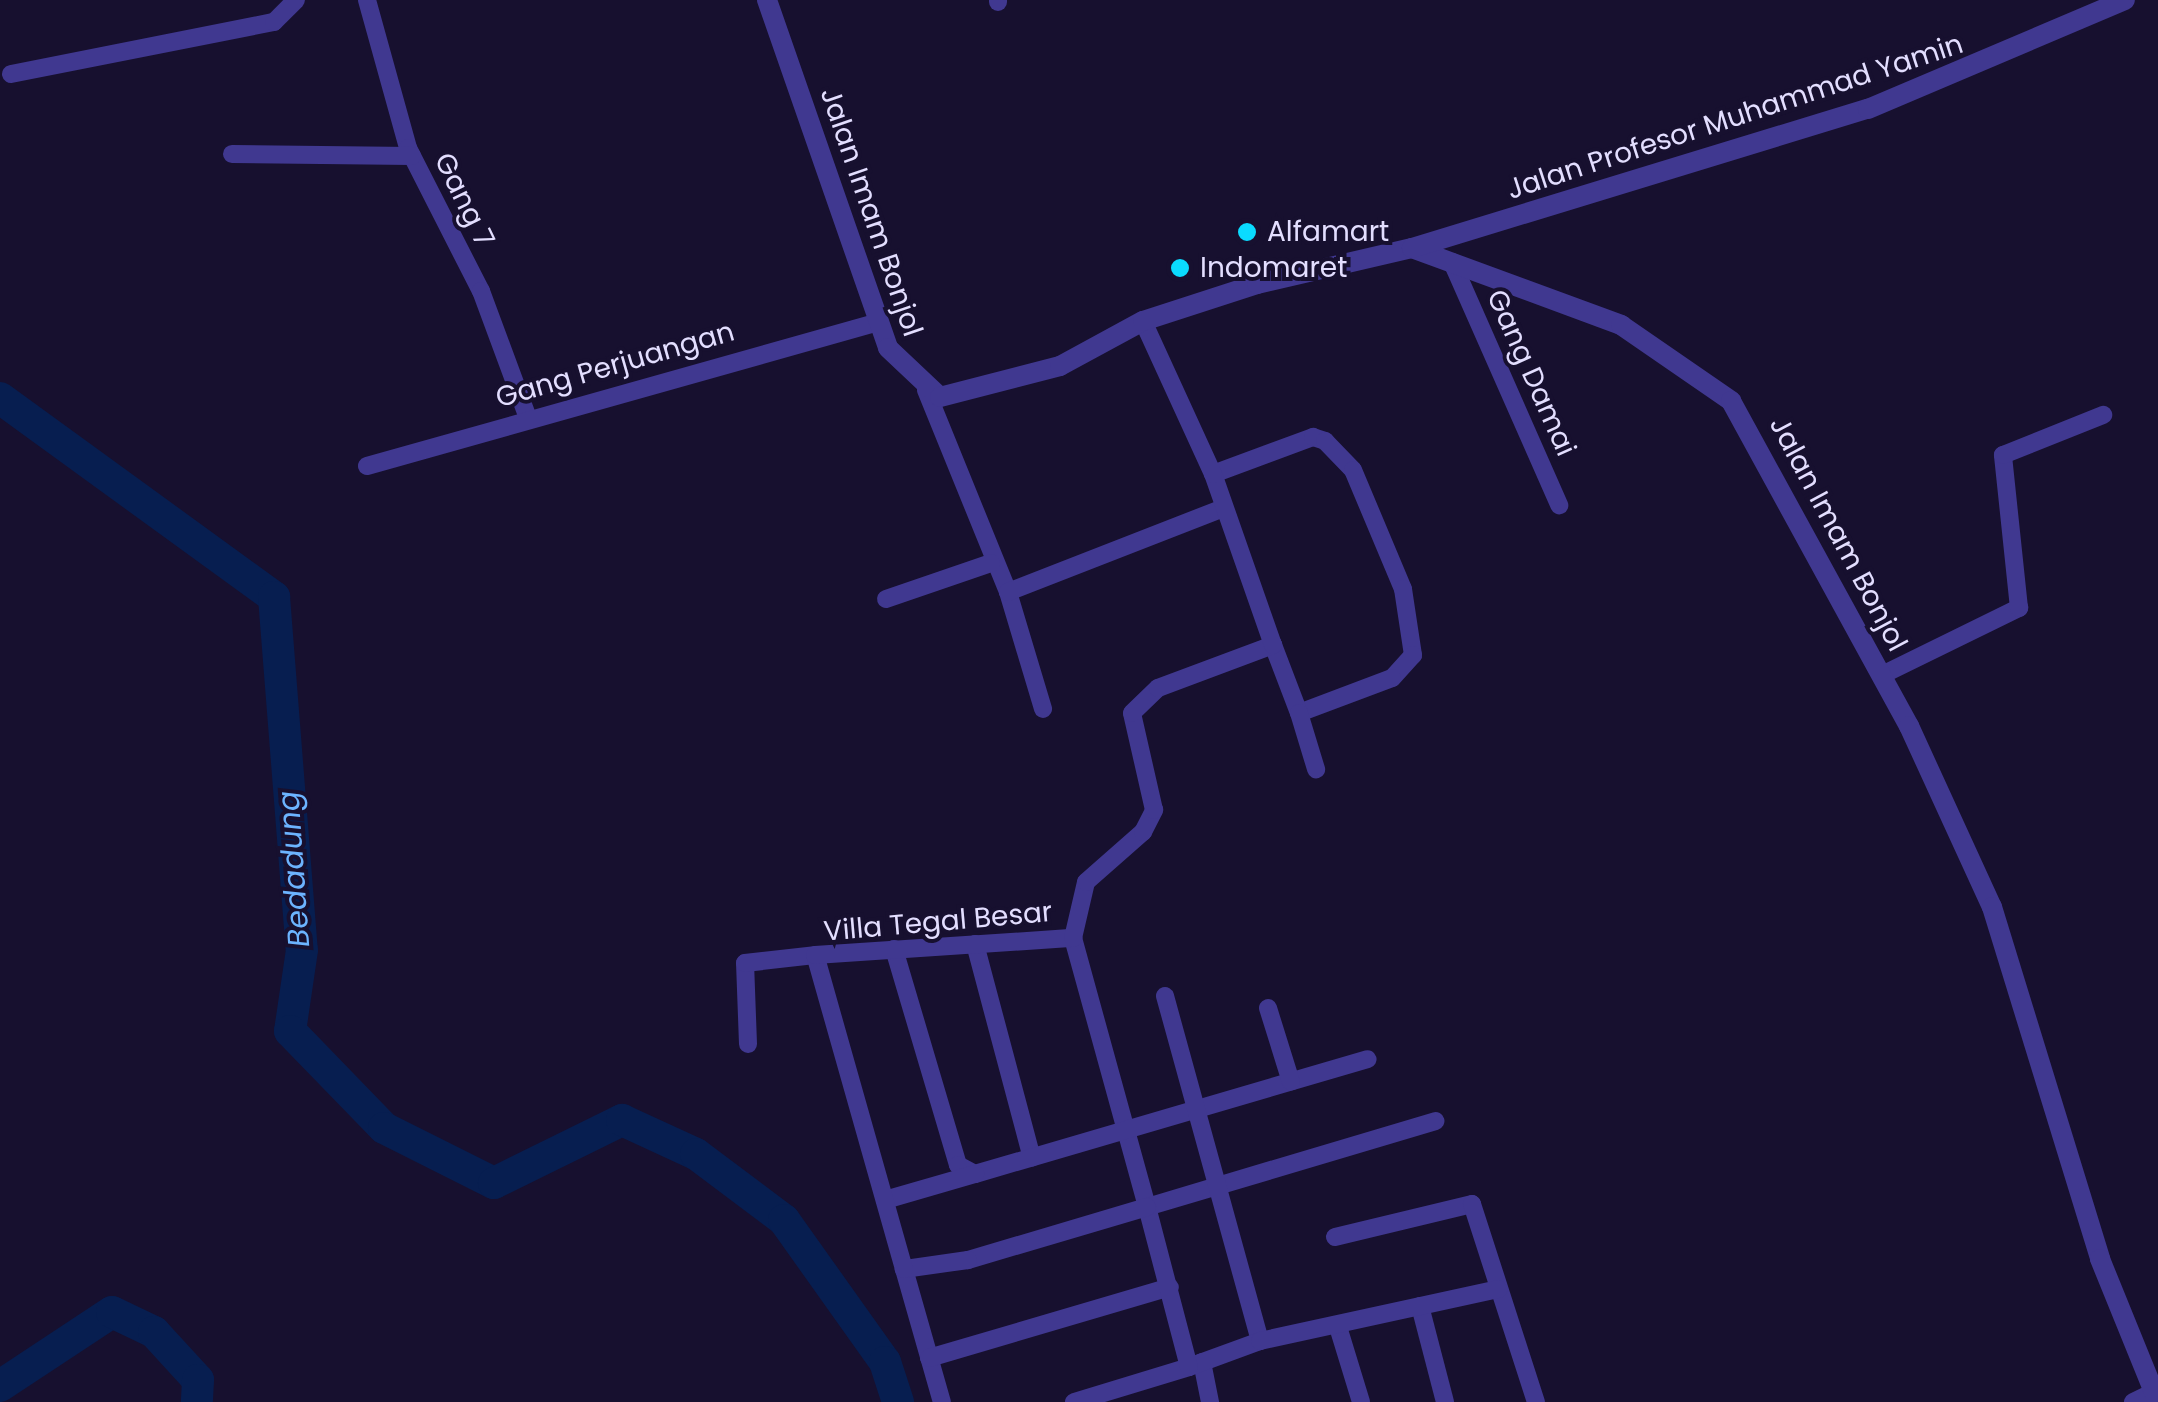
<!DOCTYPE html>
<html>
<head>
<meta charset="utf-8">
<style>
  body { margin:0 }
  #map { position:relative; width:2158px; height:1402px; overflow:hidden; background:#17102f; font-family:Poppins,sans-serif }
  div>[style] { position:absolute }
  .river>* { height:32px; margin:-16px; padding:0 16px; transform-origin:16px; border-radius:16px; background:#071e50 }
  .minor>* { height:18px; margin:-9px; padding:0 9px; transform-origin:9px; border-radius:9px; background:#403890 }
  .tertiary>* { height:20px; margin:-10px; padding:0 10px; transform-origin:10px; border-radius:10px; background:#403890 }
  .dots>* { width:28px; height:28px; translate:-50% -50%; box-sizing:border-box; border:5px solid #17102f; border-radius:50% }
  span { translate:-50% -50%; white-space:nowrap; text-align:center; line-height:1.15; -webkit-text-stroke:8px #17102f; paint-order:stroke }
  .street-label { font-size:28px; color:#e3deff }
  .poi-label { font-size:28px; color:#e3deff }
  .left { translate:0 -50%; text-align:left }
  .water-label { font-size:30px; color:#6cb4ff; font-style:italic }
</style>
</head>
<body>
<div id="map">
  <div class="river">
    <i style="left:0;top:398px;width:339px;rotate:36deg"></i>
    <i style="left:274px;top:597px;width:354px;rotate:85.5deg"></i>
    <i style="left:302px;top:950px;width:82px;rotate:98.4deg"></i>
    <i style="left:290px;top:1031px;width:135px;rotate:45.9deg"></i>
    <i style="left:384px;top:1128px;width:123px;rotate:26.6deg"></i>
    <i style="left:494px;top:1183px;width:143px;rotate:-26.2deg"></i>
    <i style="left:622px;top:1120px;width:81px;rotate:24.7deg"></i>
    <i style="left:696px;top:1154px;width:110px;rotate:36.9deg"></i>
    <i style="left:784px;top:1220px;width:174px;rotate:54.6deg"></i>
    <i style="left:885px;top:1362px;width:42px;rotate:72deg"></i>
    <i style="left:0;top:1386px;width:134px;rotate:-33.5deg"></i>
    <i style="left:112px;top:1312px;width:47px;rotate:25.5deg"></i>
    <i style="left:154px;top:1332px;width:65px;rotate:47.5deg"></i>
    <i style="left:198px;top:1380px;width:22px;rotate:93deg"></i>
  </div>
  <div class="minor">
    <i style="left:367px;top:0;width:154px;rotate:74.5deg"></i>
    <i style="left:408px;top:148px;width:161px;rotate:63deg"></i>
    <i style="left:481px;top:291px;width:135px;rotate:69.7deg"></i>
    <i style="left:998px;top:0;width:2px;rotate:90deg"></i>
    <i style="left:11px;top:74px;width:268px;rotate:-11.2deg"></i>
    <i style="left:274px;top:22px;width:31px;rotate:-45deg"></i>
    <i style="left:232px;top:154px;width:180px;rotate:0.6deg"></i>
    <i style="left:1452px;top:262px;width:266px;rotate:66.2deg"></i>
    <i style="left:926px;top:390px;width:218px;rotate:67.9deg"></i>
    <i style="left:1008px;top:592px;width:122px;rotate:73.3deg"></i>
    <i style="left:367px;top:466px;width:532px;rotate:-15.71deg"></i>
    <i style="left:1213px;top:474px;width:107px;rotate:-20.3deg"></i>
    <i style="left:1313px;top:437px;width:13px;rotate:18deg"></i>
    <i style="left:1325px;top:441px;width:40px;rotate:46deg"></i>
    <i style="left:1353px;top:470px;width:129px;rotate:67.2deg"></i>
    <i style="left:1403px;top:589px;width:67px;rotate:81.4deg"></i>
    <i style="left:1413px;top:655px;width:31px;rotate:132deg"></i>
    <i style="left:1392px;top:678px;width:99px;rotate:159.4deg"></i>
    <i style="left:1299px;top:713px;width:73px;rotate:-110.9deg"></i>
    <i style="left:1008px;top:592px;width:231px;rotate:-21.3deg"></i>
    <i style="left:886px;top:599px;width:111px;rotate:-18.9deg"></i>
    <i style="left:1882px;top:675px;width:153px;rotate:-26.1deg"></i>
    <i style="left:2019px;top:608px;width:154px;rotate:-96deg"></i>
    <i style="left:2003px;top:455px;width:108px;rotate:-21.8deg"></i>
    <i style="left:1299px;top:713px;width:59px;rotate:73.1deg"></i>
    <i style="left:1073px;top:938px;width:279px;rotate:74.6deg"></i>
    <i style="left:1147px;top:1207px;width:301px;rotate:-16.6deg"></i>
    <i style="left:975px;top:944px;width:221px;rotate:75.1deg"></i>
    <i style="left:894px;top:949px;width:225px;rotate:73.5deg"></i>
    <i style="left:958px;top:1165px;width:19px;rotate:28deg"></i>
    <i style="left:975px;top:1174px;width:409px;rotate:-16.3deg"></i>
    <i style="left:1165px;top:996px;width:358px;rotate:74.6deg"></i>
    <i style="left:1268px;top:1008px;width:77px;rotate:72.7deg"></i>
    <i style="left:748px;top:1044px;width:81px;rotate:-92.1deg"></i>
    <i style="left:745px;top:963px;width:70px;rotate:-6.5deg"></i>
    <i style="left:885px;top:1200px;width:94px;rotate:-16.1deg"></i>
    <i style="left:1335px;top:1237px;width:141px;rotate:-13.5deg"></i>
    <i style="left:1472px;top:1204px;width:208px;rotate:72.1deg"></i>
    <i style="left:904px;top:1269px;width:138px;rotate:74.1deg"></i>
    <i style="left:1420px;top:1306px;width:99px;rotate:75.4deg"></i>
    <i style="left:1339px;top:1330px;width:75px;rotate:73deg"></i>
    <i style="left:929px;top:1358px;width:251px;rotate:-16.4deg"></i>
    <i style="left:1202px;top:1362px;width:41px;rotate:78.7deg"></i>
    <i style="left:1189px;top:1367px;width:76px;rotate:-20.1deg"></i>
    <i style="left:1260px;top:1341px;width:244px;rotate:-12.3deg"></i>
    <i style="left:1074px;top:1402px;width:120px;rotate:-16.9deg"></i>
    <i style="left:1189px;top:1367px;width:165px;rotate:-104.7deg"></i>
    <i style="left:1147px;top:1207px;width:187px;rotate:163.5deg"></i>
    <i style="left:968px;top:1260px;width:65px;rotate:172deg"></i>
    <i style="left:904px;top:1269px;width:326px;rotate:-105.8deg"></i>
    <i style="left:815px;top:955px;width:259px;rotate:-3.8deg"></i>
    <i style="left:1073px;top:938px;width:57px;rotate:-76.9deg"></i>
    <i style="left:1086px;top:882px;width:76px;rotate:-41.3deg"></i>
    <i style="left:1143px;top:832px;width:25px;rotate:-63deg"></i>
    <i style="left:1154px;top:810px;width:99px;rotate:-102.8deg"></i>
    <i style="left:1132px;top:713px;width:36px;rotate:-44deg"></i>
    <i style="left:1158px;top:688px;width:123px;rotate:-20.5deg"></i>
    <i style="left:1273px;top:645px;width:181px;rotate:-109.3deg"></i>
    <i style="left:1213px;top:474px;width:168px;rotate:-114.6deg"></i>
    <i style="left:2133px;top:1402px;width:28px;rotate:-26deg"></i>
  </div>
  <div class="tertiary">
    <i style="left:767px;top:0;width:368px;rotate:70.8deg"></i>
    <i style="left:888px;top:348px;width:71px;rotate:43.3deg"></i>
    <i style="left:940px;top:397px;width:124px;rotate:-14.5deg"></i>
    <i style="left:1060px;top:366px;width:94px;rotate:-28.5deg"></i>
    <i style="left:1143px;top:321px;width:120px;rotate:-18deg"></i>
    <i style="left:1257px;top:284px;width:159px;rotate:-13.1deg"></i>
    <i style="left:1412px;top:248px;width:223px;rotate:20.2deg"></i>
    <i style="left:1621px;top:325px;width:134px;rotate:34.6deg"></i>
    <i style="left:1731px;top:401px;width:371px;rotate:61.3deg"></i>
    <i style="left:1909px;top:726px;width:199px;rotate:65.4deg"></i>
    <i style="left:1992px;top:907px;width:368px;rotate:72.9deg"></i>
    <i style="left:2100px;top:1259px;width:154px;rotate:67.9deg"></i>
    <i style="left:1412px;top:248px;width:477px;rotate:-17deg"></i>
    <i style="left:1868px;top:109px;width:279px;rotate:-23deg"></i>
  </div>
  <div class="dots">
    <i style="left:1247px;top:232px;background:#0adbff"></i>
    <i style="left:1180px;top:268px;background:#0adbff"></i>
  </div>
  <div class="street-label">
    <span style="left:1735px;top:117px;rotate:-18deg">Jalan Profesor Muhammad Yamin</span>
    <span style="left:464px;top:200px;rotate:64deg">Gang 7</span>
    <span style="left:871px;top:212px;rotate:71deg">Jalan Imam Bonjol</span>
    <span style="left:615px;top:365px;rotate:-16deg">Gang Perjuangan</span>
    <span style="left:1531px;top:373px;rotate:66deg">Gang Damai</span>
    <span style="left:1838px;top:534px;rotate:62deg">Jalan Imam Bonjol</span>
    <span style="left:938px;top:922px;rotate:-5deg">Villa Tegal Besar</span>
  </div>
  <div class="poi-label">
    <span class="left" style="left:1267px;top:232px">Alfamart</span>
    <span class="left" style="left:1200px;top:268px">Indomaret</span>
  </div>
  <div class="water-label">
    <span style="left:294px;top:869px;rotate:-94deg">Bedadung</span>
  </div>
</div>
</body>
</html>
